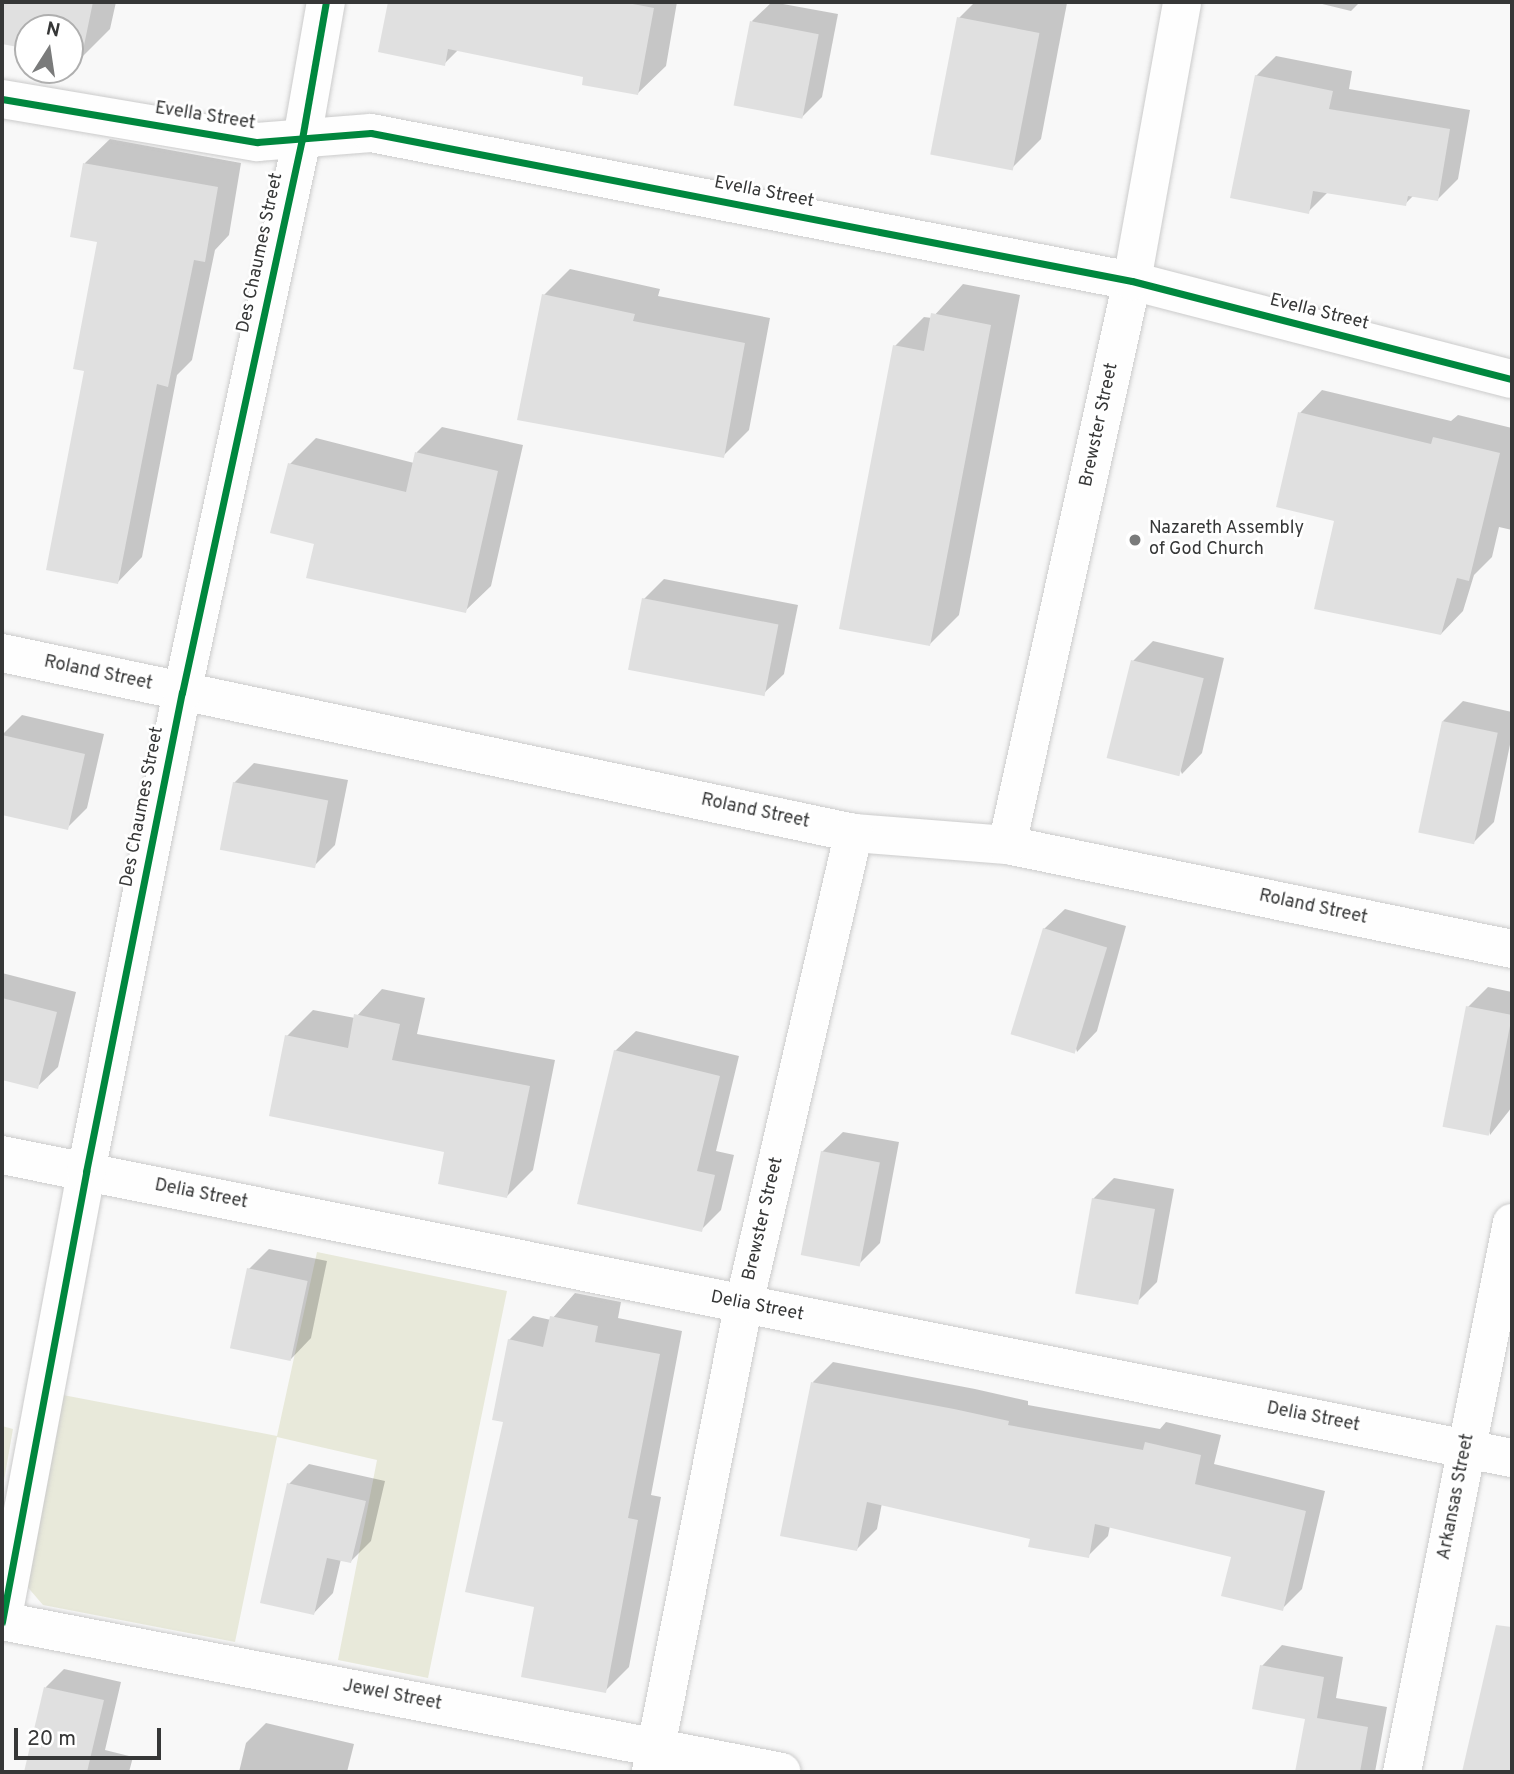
<!DOCTYPE html>
<html>
<head>
<meta charset="utf-8">
<style>
  body { margin:0 }
  #map { position:relative; width:1514px; height:1774px; overflow:hidden; background:#f8f8f8; font-family:Overpass,sans-serif }
  div>[style] { position:absolute }
  .green>* { inset:0; background:#e8e9da }
  .shadow>* { inset:0; background:#0003 }
  .building>* { inset:0; background:#e0e0e0; transform-origin:0 0 }
  .roads { filter:drop-shadow(0 0 2px #cbcbcb) drop-shadow(0 0 2px #cbcbcb) }
  .minor>* { height:38px; margin:-19px; padding:0 19px; transform-origin:19px; border-radius:19px; background:#fefefe }
  .cycleway>* { height:7px; margin:-3.5px; padding:0 3.5px; transform-origin:3.5px; border-radius:3.5px; background:#00873e }
  .dots>* { width:19px; height:19px; translate:-50% -50%; box-sizing:border-box; border:4px solid #fff; border-radius:50% }
  span { translate:-50% -50%; white-space:nowrap; text-align:center; line-height:1.15; -webkit-text-stroke:5px #fff; paint-order:stroke }
  .street-label { font-size:18px; color:#363737 }
  .poi-label { font-size:18px; color:#363737 }
  .left { translate:0 -50%; text-align:left }
  .frame { position:absolute; inset:0; border:4px solid #363737; pointer-events:none }
  .north { position:absolute; left:14px; top:14px; width:70px; height:70px; box-sizing:border-box; background:#fff; border:2px solid #afafaf; border-radius:50%; rotate:12deg; font-size:19px; font-weight:700; line-height:28px; text-align:center; color:#363737 }
  .north::after { content:''; display:block; margin:auto; width:24px; height:32px; background:#7a7b7b; clip-path:polygon(50% 0,100% 100%,50% 72%,0 100%) }
  .scale { position:absolute; left:14px; top:1728px; width:147px; height:32px; box-sizing:border-box; border:4px solid #363737; border-top:0; padding-left:9px; font-size:21px; line-height:24px; white-space:nowrap; color:#363737; -webkit-text-stroke:5px #fff; paint-order:stroke }
</style>
</head>
<body>
<div id="map">
  <div class="green">
    <i style="clip-path:polygon(317px 1252px,507px 1291px,428px 1678px,338px 1660px,377px 1460px,277px 1437px,235px 1642px,43px 1605px,25px 1584px,63px 1395px,277px 1436px)"></i>
    <i style="clip-path:polygon(2px 1426px,13px 1429px,2px 1492px)"></i>
  </div>
  <div class="shadow">
    <i style="clip-path:polygon(6px 2px,116px 2px,110px 29px,81px 58px,70px 56px,70px 28px,28px 28px,28px 48px,2px 42px)"></i>
    <i style="clip-path:polygon(390px 2px,677px 2px,666px 66px,638px 93px,585px 75px,458px 50px,444px 64px,380px 50px)"></i>
    <i style="clip-path:polygon(772px 2px,838px 14px,822px 97px,802px 117px,752px 21px)"></i>
    <i style="clip-path:polygon(975px 2px,1067px 3px,1041px 139px,1011px 169px,959px 18px)"></i>
    <i style="clip-path:polygon(1314px 2px,1360px 2px,1351px 11px)"></i>
    <i style="clip-path:polygon(1276px 56px,1352px 71px,1349px 89px,1470px 110px,1458px 179px,1438px 199px,1414px 195px,1405px 204px,1329px 191px,1308px 212px,1256px 76px)"></i>
    <i style="clip-path:polygon(110px 139px,241px 163px,229px 235px,215px 250px,192px 360px,177px 375px,142px 557px,118px 582px,86px 369px,100px 241px,72px 236px,85px 163px)"></i>
    <i style="clip-path:polygon(570px 269px,660px 289px,658px 296px,770px 318px,749px 430px,723px 456px,544px 295px)"></i>
    <i style="clip-path:polygon(963px 284px,1020px 295px,959px 615px,930px 644px,895px 346px,924px 317px,932px 318px)"></i>
    <i style="clip-path:polygon(1322px 390px,1451px 421px,1458px 415px,1512px 428px,1512px 530px,1499px 527px,1492px 557px,1474px 575px,1463px 611px,1441px 634px,1336px 520px,1300px 413px)"></i>
    <i style="clip-path:polygon(442px 427px,523px 445px,491px 586px,465px 611px,316px 543px,290px 464px,316px 438px,414px 463px,417px 452px)"></i>
    <i style="clip-path:polygon(664px 579px,798px 605px,784px 674px,763px 694px,644px 599px)"></i>
    <i style="clip-path:polygon(1153px 641px,1224px 658px,1202px 753px,1182px 774px,1133px 661px)"></i>
    <i style="clip-path:polygon(1463px 701px,1512px 712px,1512px 735px,1494px 822px,1474px 842px,1443px 721px)"></i>
    <i style="clip-path:polygon(22px 715px,104px 734px,87px 808px,67px 828px,2px 813px,2px 735px)"></i>
    <i style="clip-path:polygon(254px 763px,348px 780px,335px 845px,315px 865px,234px 783px)"></i>
    <i style="clip-path:polygon(1065px 909px,1126px 926px,1097px 1031px,1077px 1052px,1044px 929px)"></i>
    <i style="clip-path:polygon(2px 973px,76px 992px,58px 1067px,37px 1087px,2px 1078px)"></i>
    <i style="clip-path:polygon(1488px 987px,1512px 992px,1512px 1107px,1490px 1135px,1468px 1007px)"></i>
    <i style="clip-path:polygon(382px 989px,425px 998px,417px 1034px,555px 1060px,533px 1170px,507px 1196px,287px 1036px,313px 1010px,355px 1018px)"></i>
    <i style="clip-path:polygon(636px 1031px,739px 1056px,716px 1151px,734px 1155px,721px 1210px,701px 1230px,615px 1051px)"></i>
    <i style="clip-path:polygon(843px 1132px,899px 1142px,880px 1243px,860px 1263px,822px 1152px)"></i>
    <i style="clip-path:polygon(1114px 1178px,1174px 1189px,1157px 1282px,1137px 1302px,1093px 1199px)"></i>
    <i style="clip-path:polygon(269px 1249px,327px 1261px,311px 1338px,291px 1359px,249px 1269px)"></i>
    <i style="clip-path:polygon(575px 1293px,621px 1302px,618px 1318px,682px 1331px,651px 1495px,661px 1497px,629px 1667px,605px 1691px,536px 1606px,505px 1421px,509px 1340px,533px 1316px,551px 1320px)"></i>
    <i style="clip-path:polygon(833px 1362px,975px 1389px,1028px 1401px,1028px 1405px,1160px 1429px,1166px 1422px,1221px 1435px,1214px 1464px,1325px 1491px,1302px 1589px,1282px 1609px,1233px 1555px,1110px 1526px,1108px 1536px,1088px 1556px,1032px 1538px,882px 1503px,877px 1529px,857px 1549px,813px 1382px)"></i>
    <i style="clip-path:polygon(309px 1464px,385px 1481px,371px 1541px,351px 1561px,341px 1559px,333px 1593px,313px 1614px,289px 1484px)"></i>
    <i style="clip-path:polygon(1282px 1645px,1343px 1657px,1336px 1698px,1387px 1707px,1375px 1772px,1296px 1772px,1307px 1717px,1262px 1666px)"></i>
    <i style="clip-path:polygon(64px 1669px,121px 1682px,105px 1750px,133px 1757px,129px 1772px,27px 1772px,46px 1687px)"></i>
    <i style="clip-path:polygon(1502px 1675px,1512px 1677px,1512px 1772px,1464px 1772px,1482px 1695px)"></i>
    <i style="clip-path:polygon(266px 1723px,354px 1744px,347px 1772px,239px 1772px,246px 1743px)"></i>
  </div>
  <div class="building">
    <i style="clip-path:polygon(2px 2px,93px 2px,81px 60px,70px 58px,70px 28px,28px 28px,28px 49px,2px 44px)"></i>
    <i style="clip-path:polygon(388px 2px,622px 2px,654px 8px,638px 95px,582px 85px,583px 77px,448px 49px,445px 66px,378px 52px)"></i>
    <i style="left:957px;top:17px;width:84px;height:140px;rotate:11deg"></i>
    <i style="left:750px;top:21px;width:70px;height:86px;rotate:11deg"></i>
    <i style="clip-path:polygon(1255px 75px,1333px 91px,1329px 109px,1450px 129px,1438px 201px,1408px 196px,1406px 206px,1313px 191px,1309px 214px,1230px 198px)"></i>
    <i style="clip-path:polygon(83px 163px,218px 187px,205px 262px,194px 260px,168px 387px,157px 384px,118px 584px,46px 570px,84px 371px,73px 369px,97px 242px,70px 237px)"></i>
    <i style="clip-path:polygon(542px 294px,635px 314px,633px 321px,745px 343px,724px 458px,517px 420px)"></i>
    <i style="clip-path:polygon(931px 313px,991px 325px,930px 646px,839px 629px,893px 345px,924px 351px)"></i>
    <i style="clip-path:polygon(1298px 412px,1431px 444px,1433px 437px,1500px 453px,1469px 581px,1457px 578px,1441px 635px,1314px 609px,1334px 521px,1276px 507px)"></i>
    <i style="clip-path:polygon(415px 452px,498px 471px,466px 613px,306px 578px,314px 544px,270px 533px,288px 463px,406px 492px)"></i>
    <i style="left:642px;top:598px;width:139px;height:73px;rotate:11deg"></i>
    <i style="left:1131px;top:660px;width:75px;height:101px;rotate:14deg"></i>
    <i style="left:1442px;top:721px;width:57px;height:114px;rotate:12deg"></i>
    <i style="clip-path:polygon(2px 735px,85px 754px,68px 830px,2px 815px)"></i>
    <i style="left:233px;top:782px;width:97px;height:69px;rotate:11deg"></i>
    <i style="left:1043px;top:928px;width:67px;height:111px;rotate:17deg"></i>
    <i style="clip-path:polygon(2px 998px,57px 1012px,38px 1089px,2px 1080px)"></i>
    <i style="left:1466px;top:1006px;width:47px;height:123px;rotate:11deg"></i>
    <i style="clip-path:polygon(354px 1014px,400px 1024px,392px 1060px,530px 1086px,507px 1198px,438px 1184px,444px 1152px,269px 1116px,285px 1035px,348px 1048px)"></i>
    <i style="clip-path:polygon(614px 1050px,720px 1076px,697px 1171px,715px 1175px,702px 1232px,577px 1204px)"></i>
    <i style="left:821px;top:1151px;width:60px;height:106px;rotate:11deg"></i>
    <i style="left:1092px;top:1198px;width:64px;height:97px;rotate:10deg"></i>
    <i style="left:247px;top:1268px;width:62px;height:82px;rotate:12deg"></i>
    <i style="clip-path:polygon(550px 1316px,598px 1326px,595px 1342px,660px 1354px,628px 1518px,638px 1520px,606px 1693px,521px 1677px,534px 1607px,465px 1592px,503px 1422px,492px 1420px,508px 1339px,543px 1347px)"></i>
    <i style="clip-path:polygon(811px 1382px,954px 1409px,1009px 1421px,1008px 1425px,1143px 1450px,1145px 1442px,1201px 1455px,1195px 1484px,1306px 1511px,1283px 1611px,1221px 1596px,1231px 1557px,1095px 1524px,1089px 1558px,1028px 1547px,1030px 1539px,867px 1502px,857px 1551px,780px 1536px)"></i>
    <i style="clip-path:polygon(287px 1483px,366px 1501px,351px 1563px,327px 1558px,314px 1615px,260px 1603px)"></i>
    <i style="clip-path:polygon(1496px 1625px,1512px 1627px,1512px 1772px,1462px 1772px)"></i>
    <i style="clip-path:polygon(1260px 1665px,1324px 1677px,1317px 1718px,1368px 1727px,1360px 1772px,1295px 1772px,1305px 1719px,1252px 1709px)"></i>
    <i style="clip-path:polygon(44px 1687px,104px 1700px,87px 1772px,24px 1772px)"></i>
  </div>
  <div class="roads">
    <div class="minor">
      <i style="left:2px;top:99px;width:259px;rotate:9.6deg"></i>
      <i style="left:257px;top:142px;width:114px;rotate:-4.5deg"></i>
      <i style="left:371px;top:133px;width:775px;rotate:11.01deg"></i>
      <i style="left:1132px;top:281px;width:392px;rotate:14.5deg"></i>
      <i style="left:2px;top:653px;width:871px;rotate:11.93deg"></i>
      <i style="left:854px;top:833px;width:153px;rotate:4.5deg"></i>
      <i style="left:1007px;top:845px;width:516px;rotate:11.64deg"></i>
      <i style="left:1007px;top:845px;width:578px;rotate:-77.5deg"></i>
      <i style="left:1132px;top:281px;width:283px;rotate:-79.8deg"></i>
      <i style="left:2px;top:1155px;width:1540px;rotate:11.35deg"></i>
      <i style="left:2px;top:1621px;width:794px;rotate:10.96deg"></i>
      <i style="left:2px;top:1622px;width:458px;rotate:-79.4deg"></i>
      <i style="left:86px;top:1172px;width:489px;rotate:-78.7deg"></i>
      <i style="left:182px;top:693px;width:567px;rotate:-77.78deg"></i>
      <i style="left:302px;top:139px;width:139px;rotate:-80.1deg"></i>
      <i style="left:651px;top:1772px;width:477px;rotate:-78.8deg"></i>
      <i style="left:744px;top:1304px;width:484px;rotate:-76.9deg"></i>
      <i style="left:1402px;top:1772px;width:560px;rotate:-78.67deg"></i>
    </div>
  </div>
  <div class="cycleway">
    <i style="left:2px;top:99px;width:259px;rotate:9.6deg"></i>
    <i style="left:257px;top:142px;width:114px;rotate:-4.5deg"></i>
    <i style="left:371px;top:133px;width:775px;rotate:11.01deg"></i>
    <i style="left:1132px;top:281px;width:392px;rotate:14.5deg"></i>
    <i style="left:2px;top:1622px;width:458px;rotate:-79.4deg"></i>
    <i style="left:86px;top:1172px;width:489px;rotate:-78.7deg"></i>
    <i style="left:182px;top:693px;width:567px;rotate:-77.78deg"></i>
    <i style="left:302px;top:139px;width:139px;rotate:-80.1deg"></i>
  </div>
  <div class="dots">
    <i style="left:1135px;top:540px;background:#7a7b7b"></i>
  </div>
  <div class="street-label">
    <span style="left:205px;top:117px;rotate:9deg">Evella Street</span>
    <span style="left:764px;top:193px;rotate:11deg">Evella Street</span>
    <span style="left:261px;top:253px;rotate:-78deg">Des Chaumes Street</span>
    <span style="left:1319px;top:313px;rotate:14deg">Evella Street</span>
    <span style="left:1100px;top:425px;rotate:-78deg">Brewster Street</span>
    <span style="left:98px;top:674px;rotate:12deg">Roland Street</span>
    <span style="left:143px;top:807px;rotate:-79deg">Des Chaumes Street</span>
    <span style="left:755px;top:812px;rotate:12deg">Roland Street</span>
    <span style="left:1313px;top:908px;rotate:12deg">Roland Street</span>
    <span style="left:201px;top:1195px;rotate:11deg">Delia Street</span>
    <span style="left:764px;top:1219px;rotate:-77deg">Brewster Street</span>
    <span style="left:757px;top:1307px;rotate:11deg">Delia Street</span>
    <span style="left:1313px;top:1418px;rotate:11deg">Delia Street</span>
    <span style="left:1457px;top:1497px;rotate:-79deg">Arkansas Street</span>
    <span style="left:392px;top:1696px;rotate:11deg">Jewel Street</span>
  </div>
  <div class="poi-label">
    <span class="left" style="left:1149px;top:540px">Nazareth Assembly<br>of God Church</span>
  </div>
  <div class="frame"></div>
  <div class="north">N</div>
  <div class="scale">20 m</div>
</div>
</body>
</html>
